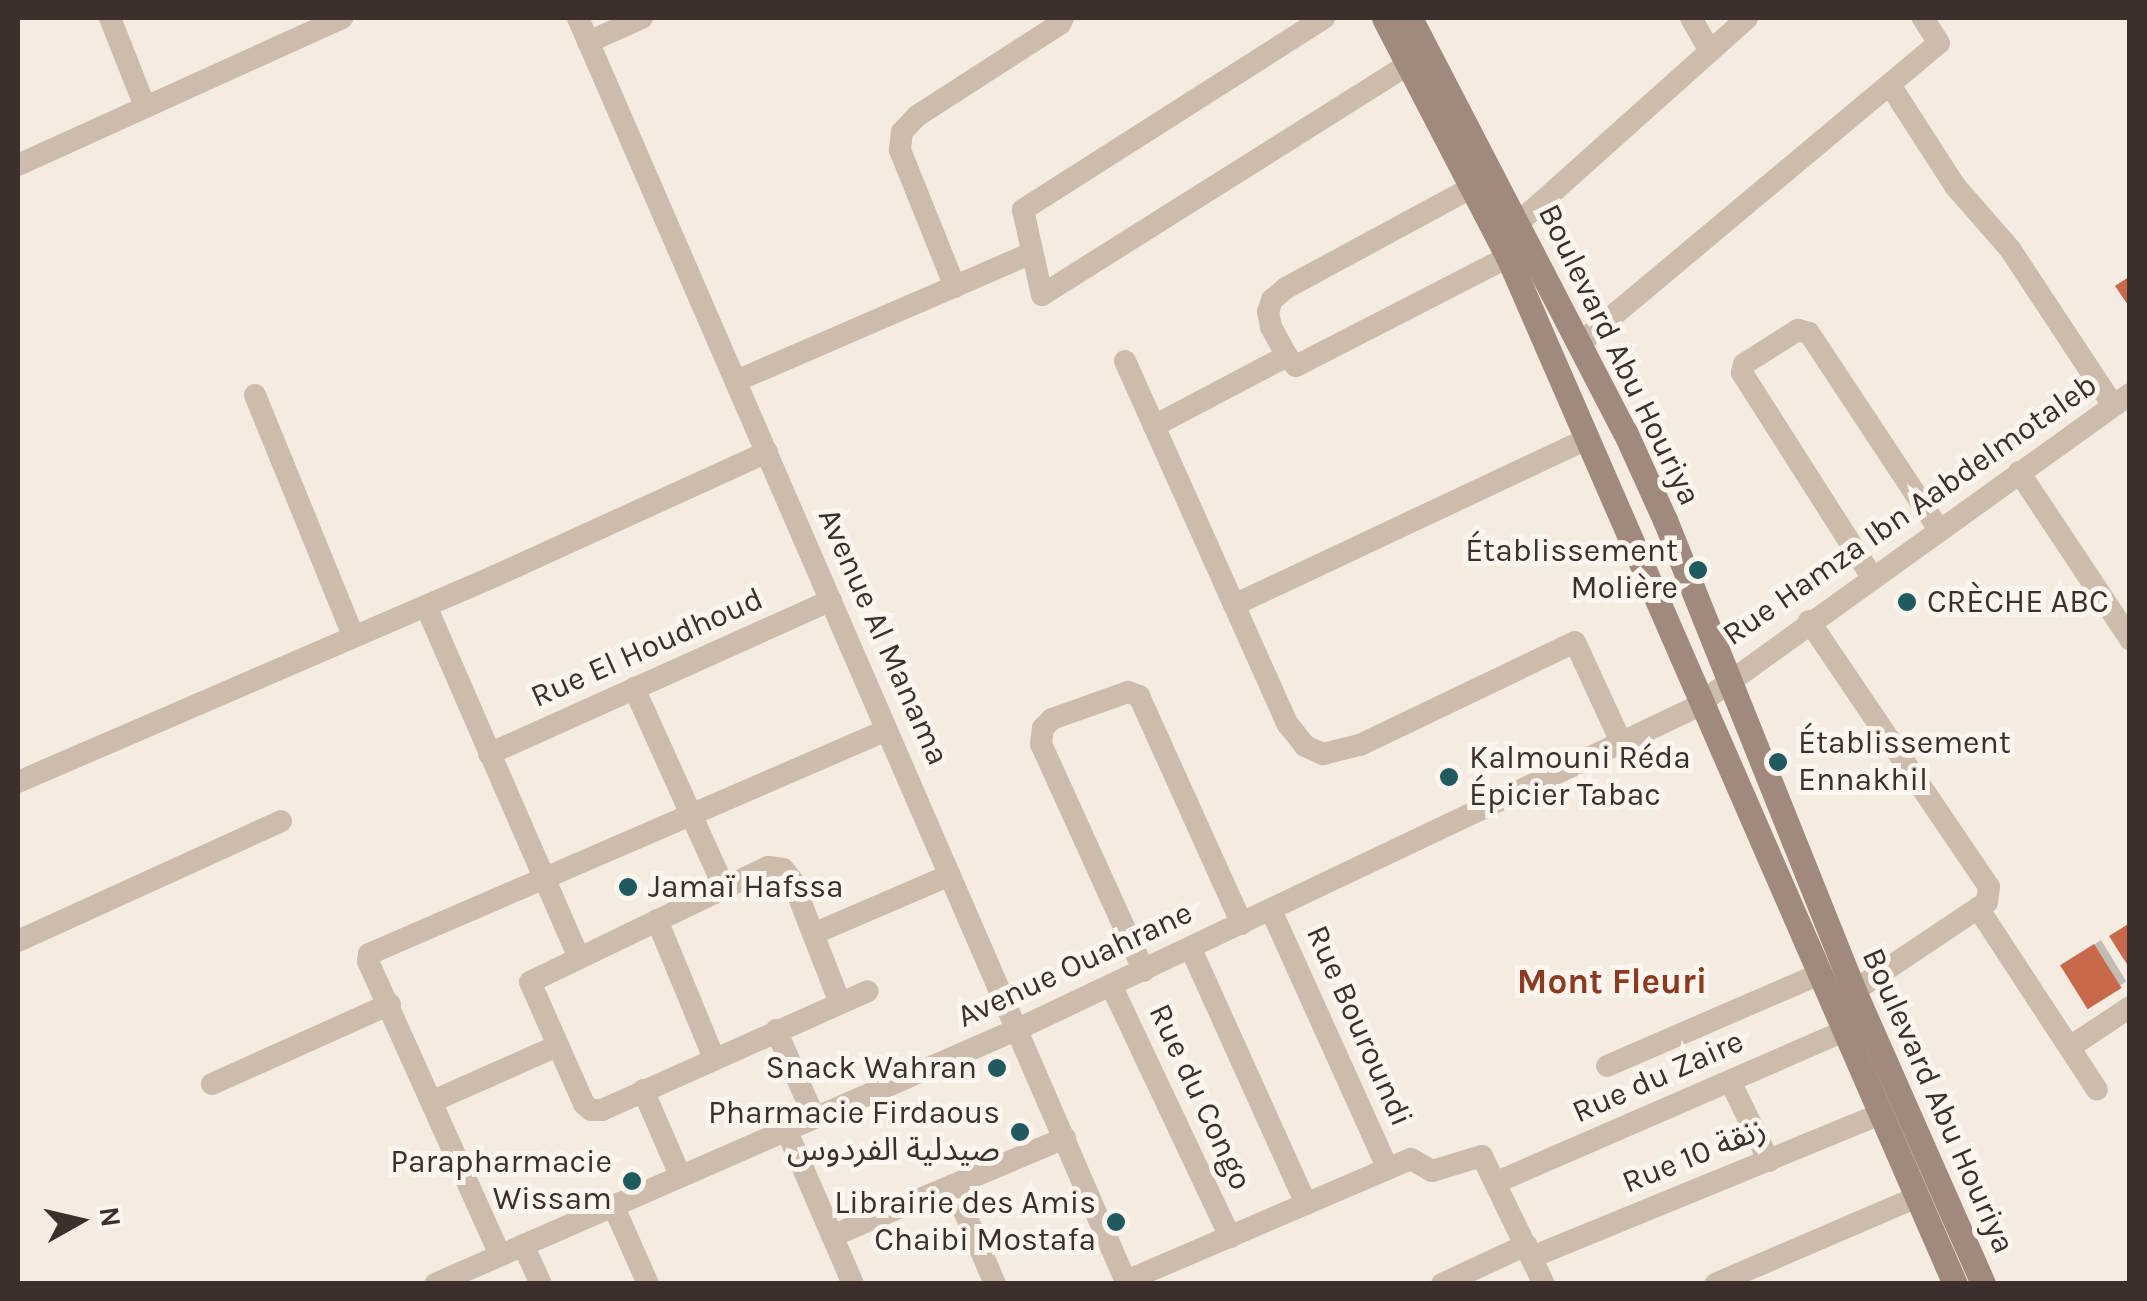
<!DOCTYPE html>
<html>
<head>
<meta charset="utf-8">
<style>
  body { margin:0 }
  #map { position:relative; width:2147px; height:1301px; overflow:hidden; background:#f4ebe1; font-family:Karla,"Noto Sans Arabic",sans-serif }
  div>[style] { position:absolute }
  .shadow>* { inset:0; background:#0003 }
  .building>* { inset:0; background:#c8694b; transform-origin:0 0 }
  .street>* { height:22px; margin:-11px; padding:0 11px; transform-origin:11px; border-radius:11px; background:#cdbbac }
  .secondary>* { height:25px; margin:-12.5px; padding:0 12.5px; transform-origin:12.5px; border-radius:12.5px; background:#a18a7d }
  .dots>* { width:28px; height:28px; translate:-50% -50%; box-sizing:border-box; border:5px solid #fbf5ee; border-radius:50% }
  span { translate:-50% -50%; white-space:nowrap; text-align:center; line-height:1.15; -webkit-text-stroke:10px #fbf5ee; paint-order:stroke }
  .street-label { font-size:32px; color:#3b302b }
  .poi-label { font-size:32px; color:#3b302b }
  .right { translate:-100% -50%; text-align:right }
  .left { translate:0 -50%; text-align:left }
  .neighbourhood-label { font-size:35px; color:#8c3b22; font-weight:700 }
  .frame { position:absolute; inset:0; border:20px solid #3b302b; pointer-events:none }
  .north { position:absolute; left:30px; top:1171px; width:100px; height:100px; -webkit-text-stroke:8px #fbf5ee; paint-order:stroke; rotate:82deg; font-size:28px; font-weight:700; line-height:40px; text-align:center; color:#3b302b }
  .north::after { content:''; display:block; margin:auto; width:35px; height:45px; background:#3b302b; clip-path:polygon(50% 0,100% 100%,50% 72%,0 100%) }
</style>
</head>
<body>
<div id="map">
  <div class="shadow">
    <i style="clip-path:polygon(2101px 940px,2126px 981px,2120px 986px,2063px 966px)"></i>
  </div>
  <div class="building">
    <i style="clip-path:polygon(2130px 276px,2130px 308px,2115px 286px)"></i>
    <i style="clip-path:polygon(2130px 923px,2130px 969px,2109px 936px)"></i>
    <i style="left:2094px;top:944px;width:52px;height:40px;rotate:58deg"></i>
  </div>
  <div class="street">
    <i style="left:110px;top:18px;width:96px;rotate:68.5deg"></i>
    <i style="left:578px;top:18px;width:1380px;rotate:66.56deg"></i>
    <i style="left:1324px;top:18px;width:357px;rotate:147.5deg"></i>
    <i style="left:1023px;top:210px;width:87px;rotate:77.4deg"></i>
    <i style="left:1042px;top:295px;width:434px;rotate:-32.2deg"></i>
    <i style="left:1691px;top:18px;width:38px;rotate:60deg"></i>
    <i style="left:588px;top:42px;width:59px;rotate:-24deg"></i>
    <i style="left:1890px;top:85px;width:120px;rotate:57.2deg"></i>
    <i style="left:1955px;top:186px;width:84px;rotate:48.9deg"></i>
    <i style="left:2010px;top:249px;width:187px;rotate:56.6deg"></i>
    <i style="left:18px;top:165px;width:356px;rotate:-24.4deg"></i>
    <i style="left:1518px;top:223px;width:307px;rotate:-41.8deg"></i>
    <i style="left:955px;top:287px;width:148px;rotate:-111.9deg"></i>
    <i style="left:900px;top:150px;width:18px;rotate:-84deg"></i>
    <i style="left:902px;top:132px;width:22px;rotate:-47deg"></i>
    <i style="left:917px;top:116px;width:170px;rotate:-32.8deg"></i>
    <i style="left:1060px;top:24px;width:7px;rotate:-63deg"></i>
    <i style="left:1579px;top:344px;width:469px;rotate:-39.9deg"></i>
    <i style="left:1939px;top:43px;width:30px;rotate:-123deg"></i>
    <i style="left:1287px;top:356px;width:33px;rotate:-119deg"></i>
    <i style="left:1271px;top:327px;width:15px;rotate:-101deg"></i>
    <i style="left:1268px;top:312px;width:13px;rotate:-72deg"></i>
    <i style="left:1272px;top:300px;width:18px;rotate:-41deg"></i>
    <i style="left:1286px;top:288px;width:213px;rotate:-28.4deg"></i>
    <i style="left:1125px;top:361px;width:397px;rotate:65.9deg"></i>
    <i style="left:1287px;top:723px;width:29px;rotate:52deg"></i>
    <i style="left:1305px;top:746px;width:20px;rotate:24deg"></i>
    <i style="left:1323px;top:754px;width:38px;rotate:-14deg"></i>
    <i style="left:1360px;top:745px;width:238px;rotate:-25.6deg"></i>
    <i style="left:1575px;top:642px;width:110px;rotate:65.3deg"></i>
    <i style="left:736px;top:381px;width:322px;rotate:-23.4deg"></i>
    <i style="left:255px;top:395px;width:259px;rotate:67.8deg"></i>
    <i style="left:1154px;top:426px;width:150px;rotate:-27.8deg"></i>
    <i style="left:1287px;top:356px;width:13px;rotate:48deg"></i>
    <i style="left:1296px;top:366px;width:238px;rotate:-27.2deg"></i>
    <i style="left:2019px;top:472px;width:201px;rotate:56.4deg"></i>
    <i style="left:1872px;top:577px;width:242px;rotate:-122.5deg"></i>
    <i style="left:1742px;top:373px;width:9px;rotate:-77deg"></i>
    <i style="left:1744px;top:364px;width:64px;rotate:-32.2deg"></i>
    <i style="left:1798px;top:330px;width:11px;rotate:15deg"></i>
    <i style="left:1809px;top:333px;width:234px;rotate:56.5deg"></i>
    <i style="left:1234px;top:605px;width:392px;rotate:-25.2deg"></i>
    <i style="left:426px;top:606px;width:381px;rotate:66.5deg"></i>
    <i style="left:1809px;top:621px;width:321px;rotate:55.9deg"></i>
    <i style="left:1989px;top:887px;width:15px;rotate:98deg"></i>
    <i style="left:1987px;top:902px;width:11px;rotate:146deg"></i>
    <i style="left:1978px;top:908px;width:217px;rotate:56.8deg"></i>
    <i style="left:634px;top:688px;width:216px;rotate:65.7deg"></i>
    <i style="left:489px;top:754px;width:375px;rotate:-24.2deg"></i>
    <i style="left:18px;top:782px;width:520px;rotate:-23.36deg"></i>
    <i style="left:495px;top:576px;width:299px;rotate:-24.5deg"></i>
    <i style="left:1271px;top:910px;width:284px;rotate:65.7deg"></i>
    <i style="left:657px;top:920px;width:149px;rotate:67.6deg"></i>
    <i style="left:813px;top:934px;width:149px;rotate:-23.3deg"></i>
    <i style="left:18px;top:941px;width:289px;rotate:-24.5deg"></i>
    <i style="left:1191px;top:949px;width:280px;rotate:65.7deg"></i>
    <i style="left:1144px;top:971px;width:249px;rotate:-114.4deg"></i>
    <i style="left:1041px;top:744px;width:16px;rotate:-83deg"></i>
    <i style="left:1043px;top:728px;width:13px;rotate:-45deg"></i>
    <i style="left:1052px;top:719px;width:81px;rotate:-19.6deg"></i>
    <i style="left:1128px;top:692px;width:12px;rotate:20deg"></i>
    <i style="left:1139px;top:696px;width:250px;rotate:65.7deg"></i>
    <i style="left:1111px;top:985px;width:279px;rotate:64.7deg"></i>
    <i style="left:1854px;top:991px;width:149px;rotate:-33.8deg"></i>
    <i style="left:840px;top:1003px;width:132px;rotate:-111.3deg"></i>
    <i style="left:792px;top:880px;width:14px;rotate:-129deg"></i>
    <i style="left:783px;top:869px;width:15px;rotate:-172deg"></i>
    <i style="left:768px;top:867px;width:264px;rotate:154.2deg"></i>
    <i style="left:530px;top:982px;width:133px;rotate:66.1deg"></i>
    <i style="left:584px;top:1104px;width:9px;rotate:41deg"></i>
    <i style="left:591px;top:1110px;width:11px"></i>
    <i style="left:602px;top:1110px;width:291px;rotate:-24.1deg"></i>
    <i style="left:776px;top:1030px;width:95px;rotate:66.4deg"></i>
    <i style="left:2070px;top:1047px;width:72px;rotate:-33.7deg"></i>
    <i style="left:1607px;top:1066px;width:232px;rotate:-23.4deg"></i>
    <i style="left:1730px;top:1081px;width:89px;rotate:64deg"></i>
    <i style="left:212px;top:1084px;width:195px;rotate:-24.2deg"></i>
    <i style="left:643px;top:1090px;width:93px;rotate:66.5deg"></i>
    <i style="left:433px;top:1101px;width:136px;rotate:-23.9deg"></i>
    <i style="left:786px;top:1129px;width:169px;rotate:66.6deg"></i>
    <i style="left:1497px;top:1182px;width:378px;rotate:-23.5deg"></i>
    <i style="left:953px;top:1185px;width:108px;rotate:67deg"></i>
    <i style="left:613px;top:1205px;width:86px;rotate:66.1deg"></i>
    <i style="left:832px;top:1236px;width:253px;rotate:-22.8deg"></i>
    <i style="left:523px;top:1245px;width:43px;rotate:65.2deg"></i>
    <i style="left:500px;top:1255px;width:322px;rotate:-114.2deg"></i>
    <i style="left:368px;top:961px;width:7px;rotate:-82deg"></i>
    <i style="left:369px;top:954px;width:564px;rotate:-23.39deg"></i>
    <i style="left:1532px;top:1257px;width:377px;rotate:-22.3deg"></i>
    <i style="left:1126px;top:1281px;width:310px;rotate:-23.2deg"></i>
    <i style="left:1411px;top:1159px;width:24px;rotate:30deg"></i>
    <i style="left:1432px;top:1171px;width:52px;rotate:-16.7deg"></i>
    <i style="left:1482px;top:1156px;width:142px;rotate:64.2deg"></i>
    <i style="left:435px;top:1284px;width:636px;rotate:-23.62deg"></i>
    <i style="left:1018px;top:1029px;width:746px;rotate:-25.4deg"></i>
    <i style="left:1692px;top:709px;width:540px;rotate:-35.72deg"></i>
    <i style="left:1442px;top:1284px;width:93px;rotate:-24.9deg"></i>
    <i style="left:1715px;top:1284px;width:220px;rotate:-23.3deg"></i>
  </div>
  <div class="secondary">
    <i style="left:1384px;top:18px;width:269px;rotate:62.6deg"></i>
    <i style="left:1508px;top:257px;width:1120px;rotate:66.48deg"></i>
    <i style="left:1410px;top:18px;width:466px;rotate:62.6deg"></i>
    <i style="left:1625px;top:432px;width:97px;rotate:65.6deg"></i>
    <i style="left:1665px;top:520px;width:508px;rotate:68.14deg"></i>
    <i style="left:1854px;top:991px;width:320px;rotate:66.2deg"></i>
  </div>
  <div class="dots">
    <i style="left:1698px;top:570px;background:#1f5a5e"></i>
    <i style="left:1907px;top:602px;background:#1f5a5e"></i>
    <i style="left:1778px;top:762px;background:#1f5a5e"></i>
    <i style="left:1449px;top:777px;background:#1f5a5e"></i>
    <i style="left:628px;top:887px;background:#1f5a5e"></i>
    <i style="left:997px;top:1068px;background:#1f5a5e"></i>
    <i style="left:1020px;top:1132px;background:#1f5a5e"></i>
    <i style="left:632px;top:1181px;background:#1f5a5e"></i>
    <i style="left:1116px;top:1222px;background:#1f5a5e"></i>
  </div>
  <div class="street-label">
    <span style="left:1619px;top:355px;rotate:64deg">Boulevard Abu Houriya</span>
    <span style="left:1910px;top:510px;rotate:-35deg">Rue Hamza Ibn Aabdelmotaleb</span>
    <span style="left:883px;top:637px;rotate:66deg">Avenue Al Manama</span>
    <span style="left:647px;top:648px;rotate:-24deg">Rue El Houdhoud</span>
    <span style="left:1075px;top:965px;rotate:-25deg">Avenue Ouahrane</span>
    <span style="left:1359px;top:1026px;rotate:66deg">Rue Bouroundi</span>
    <span style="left:1658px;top:1077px;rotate:-24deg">Rue du Zaire</span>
    <span style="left:1200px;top:1097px;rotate:65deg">Rue du Congo</span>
    <span style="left:1938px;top:1101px;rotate:66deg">Boulevard Abu Houriya</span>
    <span style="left:1694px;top:1156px;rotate:-22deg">Rue 10 زنقة</span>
  </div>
  <div class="poi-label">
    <span class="right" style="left:1678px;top:570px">Établissement<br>Molière</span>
    <span class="left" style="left:1927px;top:602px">CRÈCHE ABC</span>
    <span class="left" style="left:1798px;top:762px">Établissement<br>Ennakhil</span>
    <span class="left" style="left:1469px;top:777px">Kalmouni Réda<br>Épicier Tabac</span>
    <span class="left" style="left:648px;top:887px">Jamaï Hafssa</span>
    <span class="right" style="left:977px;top:1068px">Snack Wahran</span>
    <span class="right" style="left:1000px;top:1132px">Pharmacie Firdaous<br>صيدلية الفردوس</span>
    <span class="right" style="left:612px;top:1181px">Parapharmacie<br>Wissam</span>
    <span class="right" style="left:1096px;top:1222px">Librairie des Amis<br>Chaibi Mostafa</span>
  </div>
  <div class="neighbourhood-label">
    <span style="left:1612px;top:982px">Mont Fleuri</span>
  </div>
  <div class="frame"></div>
  <div class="north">N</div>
</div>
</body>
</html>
